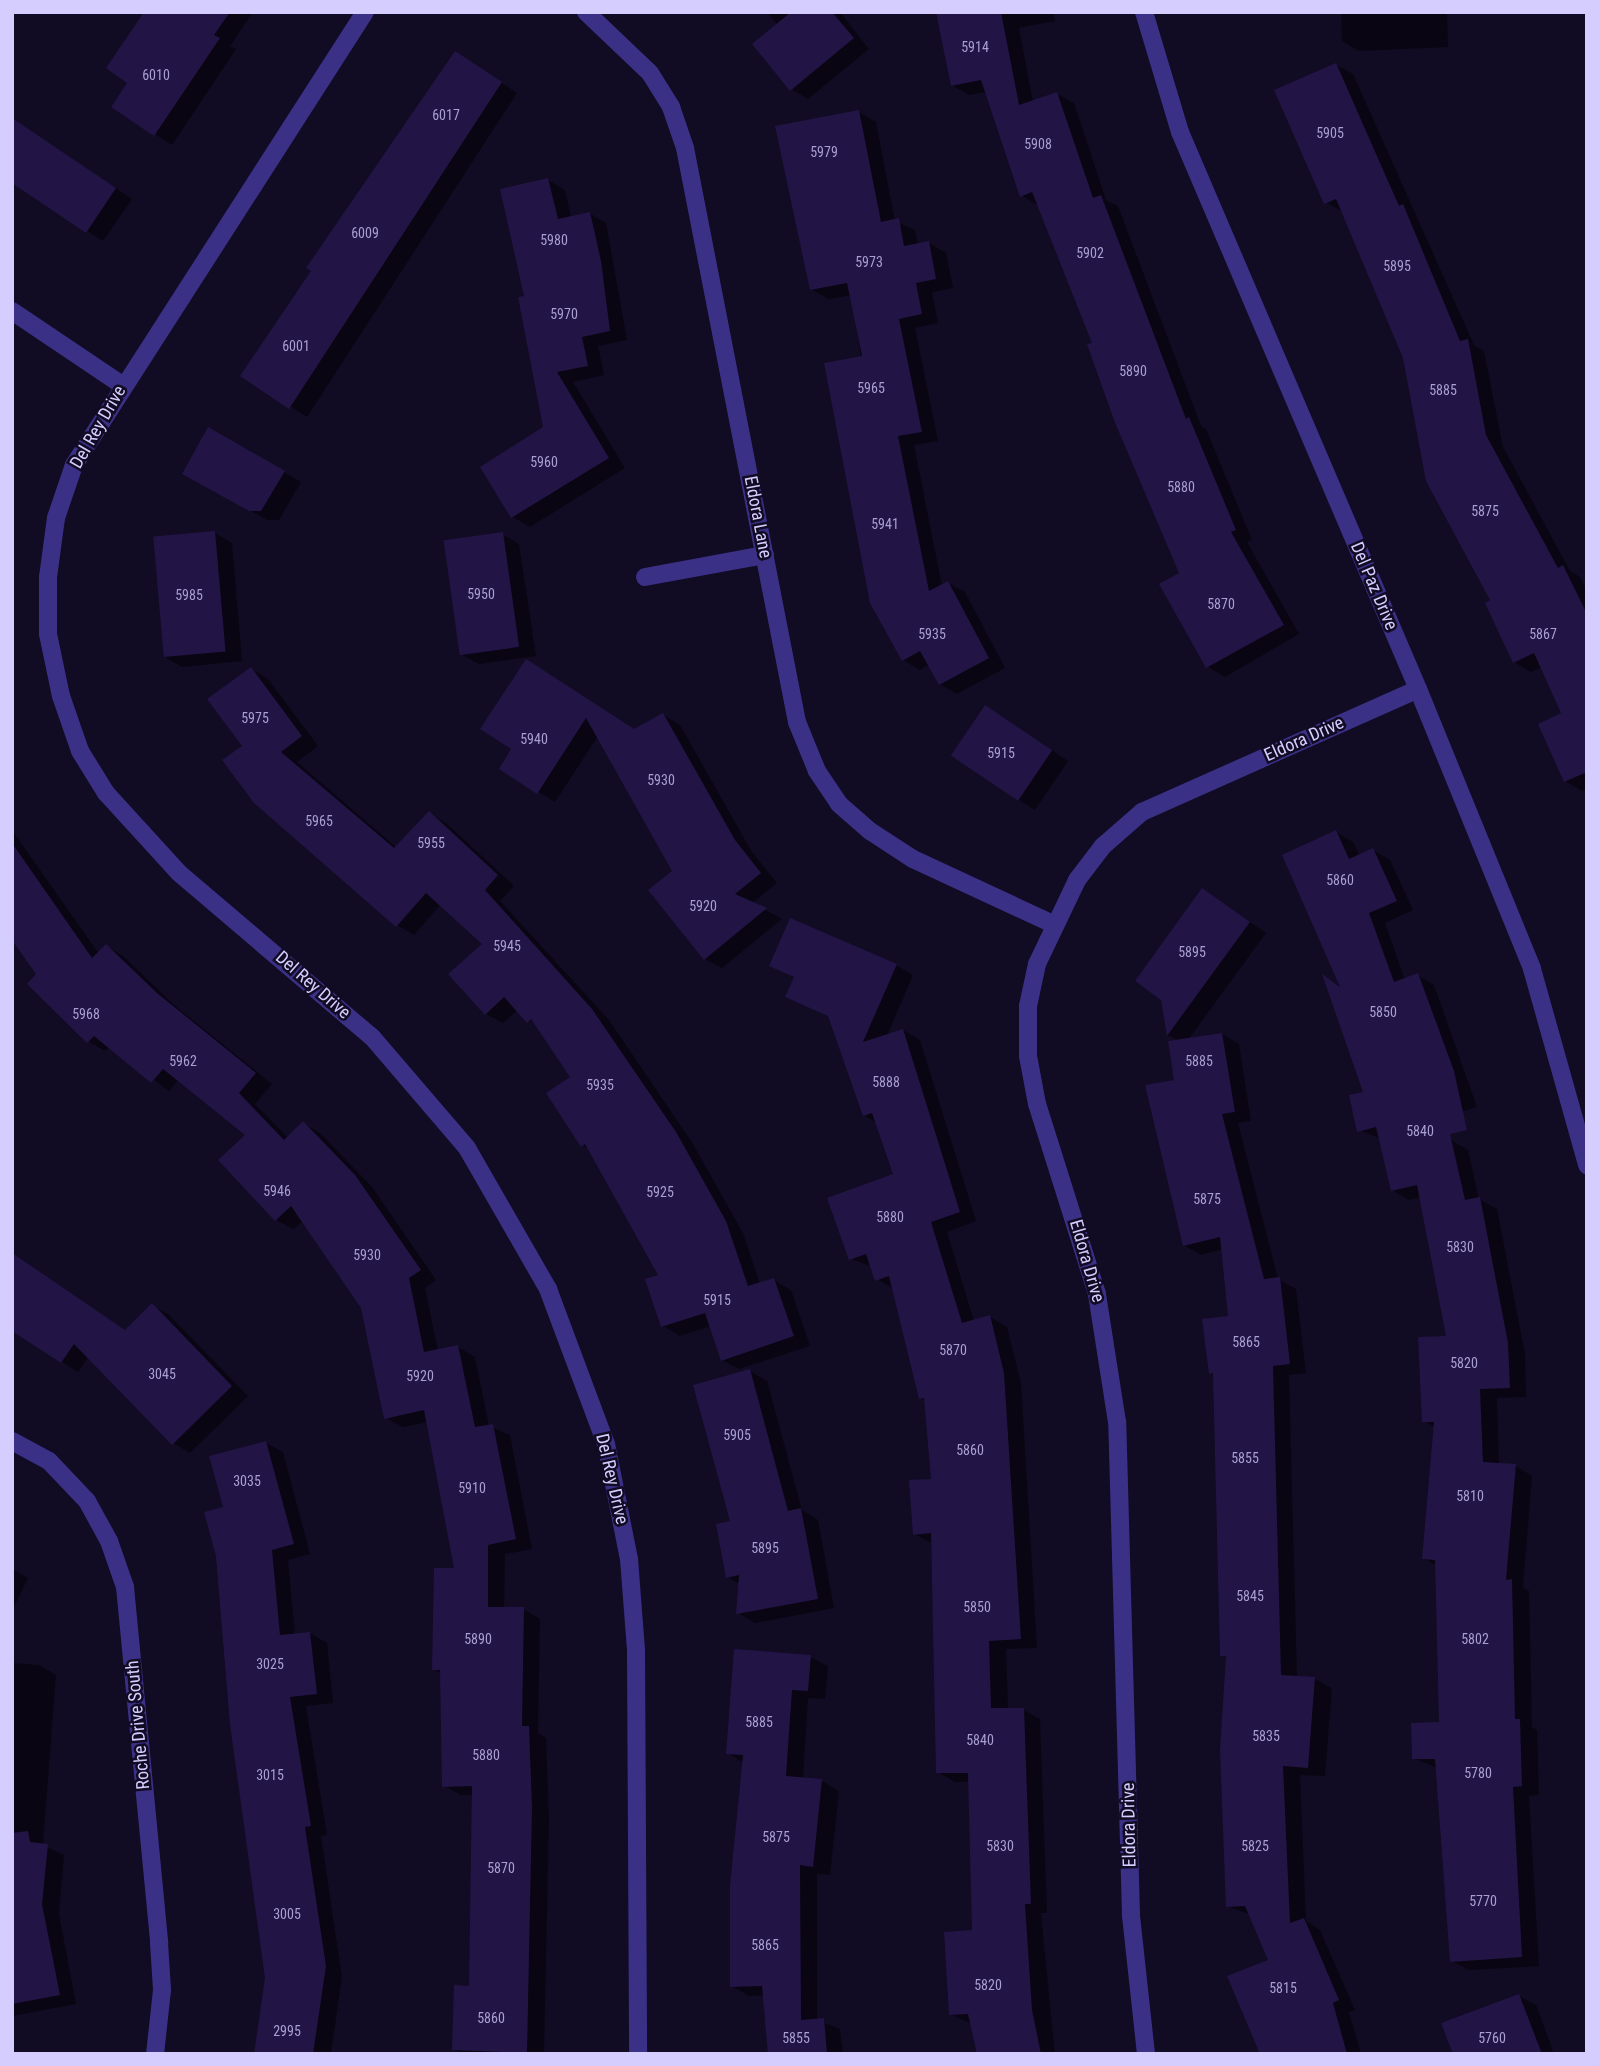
<!DOCTYPE html>
<html>
<head>
<meta charset="utf-8">
<style>
  body { margin:0 }
  #map { position:relative; width:1599px; height:2066px; overflow:hidden; background:#110b23; font-family:"Roboto Condensed",sans-serif }
  div>[style] { position:absolute }
  .shadow>* { inset:0; background:#0007 }
  .building>* { inset:0; background:#221546; transform-origin:0 0 }
  .street>* { height:18px; margin:-9px; padding:0 9px; transform-origin:9px; border-radius:9px; background:#3a3187 }
  span { translate:-50% -50%; white-space:nowrap; text-align:center; line-height:1.15; -webkit-text-stroke:5px #110b23; paint-order:stroke }
  .number-label { font-size:14px; color:#a99fd1 }
  .number-label span { -webkit-text-stroke-width:0 }
  .street-label { font-size:18px; color:#d6cdff }
  .frame { position:absolute; inset:0; border:14px solid #d6cdff; pointer-events:none }
</style>
</head>
<body>
<div id="map">
  <div class="shadow">
    <i style="clip-path:polygon(146px 12px,253px 12px,230px 46px,236px 49px,172px 145px,113px 107px,130px 82px)"></i>
    <i style="clip-path:polygon(767px 12px,840px 12px,869px 49px,808px 99px,791px 89px,778px 25px)"></i>
    <i style="clip-path:polygon(938px 12px,1053px 12px,1055px 21px,1019px 28px,1033px 102px,1057px 94px,1074px 103px,1106px 200px,1118px 206px,1201px 426px,1206px 429px,1252px 540px,1247px 542px,1299px 634px,1225px 677px,1208px 667px,1162px 585px,1182px 574px,1094px 344px,1039px 206px,1021px 195px,986px 92px,969px 95px,952px 85px)"></i>
    <i style="clip-path:polygon(1341px 12px,1447px 12px,1448px 47px,1359px 51px,1342px 41px)"></i>
    <i style="clip-path:polygon(472px 63px,517px 93px,307px 417px,243px 376px)"></i>
    <i style="clip-path:polygon(1336px 65px,1353px 74px,1474px 345px,1484px 351px,1503px 447px,1570px 571px,1580px 577px,1587px 591px,1587px 789px,1582px 791px,1565px 781px,1564px 714px,1542px 667px,1531px 672px,1514px 662px,1404px 358px,1343px 212px,1326px 202px)"></i>
    <i style="clip-path:polygon(859px 112px,876px 122px,895px 221px,915px 230px,918px 245px,929px 243px,946px 253px,953px 288px,932px 292px,938px 323px,915px 328px,938px 441px,914px 445px,942px 586px,948px 583px,965px 592px,1005px 668px,957px 694px,940px 684px,930px 664px,920px 670px,903px 660px,852px 295px,828px 299px,811px 289px)"></i>
    <i style="clip-path:polygon(29px 130px,132px 199px,103px 241px,87px 231px)"></i>
    <i style="clip-path:polygon(548px 180px,565px 190px,571px 217px,589px 213px,606px 223px,627px 340px,598px 346px,604px 375px,573px 382px,625px 468px,530px 527px,513px 517px,545px 428px,526px 297px)"></i>
    <i style="clip-path:polygon(209px 429px,301px 482px,279px 520px,267px 520px,184px 473px)"></i>
    <i style="clip-path:polygon(215px 533px,232px 543px,242px 661px,182px 667px,165px 657px)"></i>
    <i style="clip-path:polygon(502px 534px,519px 544px,536px 656px,479px 664px,462px 655px)"></i>
    <i style="clip-path:polygon(526px 661px,635px 731px,663px 715px,680px 725px,752px 852px,777px 883px,752px 903px,782px 919px,722px 968px,705px 959px,674px 871px,598px 736px,555px 802px,501px 768px,513px 749px)"></i>
    <i style="clip-path:polygon(251px 669px,268px 679px,318px 746px,297px 762px,397px 848px,429px 813px,446px 823px,514px 886px,500px 901px,609px 1020px,693px 1144px,743px 1233px,760px 1284px,774px 1280px,791px 1290px,810px 1346px,739px 1369px,722px 1360px,711px 1326px,680px 1336px,663px 1326px,661px 1276px,589px 1149px,582px 1145px,572px 1077px,539px 1027px,518px 1010px,503px 1023px,486px 1014px,485px 944px,441px 904px,414px 935px,397px 925px,244px 746px)"></i>
    <i style="clip-path:polygon(1002px 717px,1068px 761px,1035px 810px,1019px 800px)"></i>
    <i style="clip-path:polygon(12px 830px,99px 954px,107px 946px,123px 956px,174px 1005px,272px 1084px,255px 1104px,288px 1138px,303px 1123px,320px 1133px,372px 1187px,436px 1280px,425px 1288px,438px 1351px,458px 1347px,475px 1357px,489px 1426px,510px 1435px,532px 1549px,505px 1554px,504px 1609px,523px 1609px,540px 1619px,538px 1733px,546px 1738px,549px 1818px,544px 2054px,462px 2054px,454px 2049px,471px 1988px,473px 1795px,461px 1795px,444px 1786px,442px 1674px,434px 1669px,456px 1570px,428px 1422px,403px 1427px,386px 1418px,363px 1307px,303px 1221px,293px 1229px,276px 1220px,221px 1160px,247px 1135px,179px 1079px,169px 1091px,109px 1047px,105px 1051px,88px 1041px,38px 975px,12px 937px)"></i>
    <i style="clip-path:polygon(1336px 832px,1353px 842px,1360px 856px,1373px 850px,1390px 860px,1413px 910px,1385px 923px,1405px 980px,1417px 975px,1434px 985px,1477px 1107px,1443px 1117px,1451px 1140px,1468px 1150px,1479px 1199px,1497px 1209px,1525px 1354px,1526px 1397px,1497px 1398px,1499px 1465px,1516px 1466px,1532px 1476px,1523px 1588px,1529px 1591px,1532px 1727px,1537px 1730px,1539px 1795px,1529px 1796px,1539px 1966px,1469px 1970px,1452px 1961px,1437px 1768px,1414px 1758px,1441px 1723px,1437px 1566px,1424px 1558px,1435px 1427px,1424px 1421px,1448px 1338px,1421px 1197px,1409px 1200px,1392px 1190px,1381px 1139px,1359px 1130px,1366px 1093px,1325px 978px,1342px 987px)"></i>
    <i style="clip-path:polygon(1202px 890px,1266px 933px,1188px 1040px,1222px 1034px,1239px 1044px,1251px 1121px,1238px 1123px,1278px 1279px,1296px 1289px,1306px 1373px,1289px 1375px,1297px 1678px,1315px 1679px,1332px 1688px,1325px 1776px,1300px 1775px,1306px 1921px,1320px 1930px,1355px 2010px,1349px 2012px,1361px 2054px,1262px 2054px,1270px 1961px,1251px 1915px,1227px 1906px,1228px 1658px,1222px 1655px,1214px 1375px,1211px 1373px,1230px 1317px,1223px 1249px,1201px 1255px,1184px 1245px,1176px 1082px,1179px 1041px,1168px 1035px,1162px 999px)"></i>
    <i style="clip-path:polygon(772px 965px,896px 965px,913px 975px,887px 1036px,903px 1030px,920px 1040px,976px 1221px,947px 1232px,974px 1321px,990px 1317px,1007px 1327px,1021px 1383px,1037px 1648px,1006px 1649px,1008px 1710px,1023px 1710px,1040px 1719px,1047px 1913px,1041px 1913px,1055px 2054px,979px 2054px,972px 2024px,950px 2014px,974px 1932px,970px 1782px,955px 1782px,938px 1772px,931px 1543px,914px 1534px,933px 1480px,926px 1401px,921px 1398px,894px 1289px,877px 1279px,873px 1267px,851px 1259px,895px 1175px,877px 1123px,864px 1115px,831px 1017px,787px 996px,795px 978px)"></i>
    <i style="clip-path:polygon(12px 1254px,126px 1331px,152px 1305px,169px 1315px,248px 1396px,190px 1453px,173px 1443px,88px 1357px,78px 1372px,62px 1362px)"></i>
    <i style="clip-path:polygon(750px 1371px,767px 1381px,802px 1510px,818px 1520px,834px 1608px,755px 1623px,738px 1613px,740px 1584px,727px 1577px)"></i>
    <i style="clip-path:polygon(266px 1443px,283px 1452px,310px 1554px,288px 1560px,295px 1635px,310px 1633px,327px 1643px,333px 1703px,306px 1706px,327px 1835px,321px 1836px,342px 1977px,331px 2054px,256px 2054px,267px 1978px,225px 1508px)"></i>
    <i style="clip-path:polygon(12px 1569px,28px 1578px,12px 1611px)"></i>
    <i style="clip-path:polygon(811px 1657px,828px 1666px,825px 1699px,808px 1698px,803px 1779px,822px 1781px,839px 1791px,830px 1875px,817px 1874px,817px 2020px,840px 2029px,843px 2054px,770px 2054px,764px 1995px,749px 1996px,732px 1986px,744px 1763px,728px 1753px)"></i>
    <i style="clip-path:polygon(12px 1663px,39px 1665px,56px 1675px,43px 1845px,64px 1855px,59px 1914px,76px 2004px,12px 2016px)"></i>
    <i style="clip-path:polygon(1519px 1996px,1536px 2005px,1554px 2054px,1455px 2054px)"></i>
  </div>
  <div class="building">
    <i style="clip-path:polygon(144px 12px,230px 12px,214px 35px,220px 38px,154px 136px,111px 107px,127px 83px,106px 68px)"></i>
    <i style="clip-path:polygon(791px 12px,832px 12px,854px 38px,790px 91px,752px 44px)"></i>
    <i style="clip-path:polygon(936px 12px,1001px 12px,1019px 105px,1057px 92px,1093px 198px,1101px 195px,1186px 419px,1189px 417px,1236px 530px,1231px 532px,1284px 625px,1206px 668px,1159px 584px,1179px 573px,1114px 420px,1087px 344px,1092px 343px,1032px 192px,1020px 197px,981px 80px,951px 86px)"></i>
    <i style="clip-path:polygon(455px 51px,502px 82px,289px 409px,240px 376px,311px 271px,306px 268px)"></i>
    <i style="clip-path:polygon(1336px 63px,1399px 206px,1403px 204px,1460px 341px,1468px 339px,1486px 435px,1558px 568px,1563px 565px,1587px 614px,1587px 772px,1564px 782px,1538px 724px,1561px 713px,1534px 653px,1513px 663px,1485px 603px,1490px 600px,1426px 481px,1403px 358px,1336px 199px,1324px 204px,1274px 90px)"></i>
    <i style="clip-path:polygon(859px 110px,881px 222px,899px 218px,904px 246px,929px 241px,936px 279px,916px 283px,922px 314px,899px 319px,922px 432px,898px 436px,929px 591px,948px 581px,989px 658px,939px 685px,920px 651px,902px 661px,870px 603px,824px 363px,862px 356px,847px 283px,810px 290px,775px 126px)"></i>
    <i style="clip-path:polygon(12px 118px,116px 188px,86px 233px,12px 183px)"></i>
    <i style="clip-path:polygon(548px 178px,558px 219px,590px 212px,601px 261px,610px 331px,582px 337px,588px 366px,557px 372px,609px 458px,511px 518px,480px 467px,543px 427px,518px 297px,524px 296px,500px 189px)"></i>
    <i style="clip-path:polygon(208px 427px,285px 471px,261px 511px,249px 511px,182px 474px)"></i>
    <i style="left:215px;top:531px;width:121px;height:62px;rotate:85deg"></i>
    <i style="left:503px;top:532px;width:116px;height:60px;rotate:82deg"></i>
    <i style="clip-path:polygon(526px 659px,634px 729px,663px 713px,735px 840px,761px 873px,735px 894px,767px 908px,704px 960px,648px 890px,672px 871px,586px 718px,537px 794px,499px 769px,511px 749px,480px 729px)"></i>
    <i style="clip-path:polygon(251px 667px,302px 736px,281px 752px,394px 848px,429px 811px,498px 875px,485px 890px,592px 1009px,676px 1132px,726px 1221px,748px 1286px,774px 1278px,794px 1336px,721px 1361px,705px 1313px,661px 1327px,645px 1279px,658px 1275px,585px 1144px,581px 1147px,546px 1093px,570px 1077px,531px 1019px,527px 1023px,504px 997px,485px 1015px,448px 974px,482px 944px,426px 893px,396px 927px,254px 803px,222px 760px,242px 746px,207px 699px)"></i>
    <i style="left:985px;top:705px;width:81px;height:61px;rotate:34deg"></i>
    <i style="clip-path:polygon(1336px 830px,1349px 859px,1373px 848px,1397px 901px,1369px 913px,1394px 982px,1418px 973px,1454px 1071px,1467px 1130px,1450px 1134px,1465px 1200px,1480px 1197px,1508px 1343px,1510px 1388px,1480px 1389px,1483px 1462px,1516px 1464px,1506px 1580px,1512px 1579px,1515px 1719px,1520px 1719px,1522px 1786px,1513px 1787px,1522px 1957px,1450px 1962px,1435px 1759px,1412px 1759px,1411px 1723px,1439px 1722px,1435px 1560px,1422px 1559px,1434px 1422px,1422px 1422px,1418px 1337px,1446px 1336px,1417px 1185px,1391px 1191px,1376px 1127px,1357px 1132px,1349px 1095px,1363px 1092px,1322px 974px,1340px 987px,1282px 855px)"></i>
    <i style="clip-path:polygon(12px 843px,92px 958px,106px 944px,157px 993px,256px 1073px,239px 1093px,284px 1140px,303px 1121px,355px 1175px,421px 1270px,409px 1278px,424px 1352px,458px 1345px,475px 1427px,493px 1424px,516px 1539px,488px 1545px,488px 1607px,524px 1607px,522px 1726px,529px 1726px,532px 1808px,527px 2053px,452px 2050px,454px 1985px,469px 1986px,472px 1786px,442px 1787px,440px 1670px,432px 1670px,434px 1568px,454px 1568px,424px 1410px,384px 1419px,361px 1308px,291px 1206px,275px 1221px,218px 1160px,245px 1135px,163px 1069px,151px 1083px,94px 1036px,87px 1043px,27px 984px,36px 974px,12px 940px)"></i>
    <i style="clip-path:polygon(1202px 888px,1250px 922px,1167px 1036px,1161px 1000px,1135px 981px)"></i>
    <i style="clip-path:polygon(790px 918px,897px 964px,863px 1042px,903px 1029px,960px 1212px,931px 1222px,962px 1323px,990px 1315px,1004px 1373px,1021px 1639px,989px 1641px,991px 1708px,1024px 1708px,1031px 1904px,1025px 1904px,1032px 2010px,1041px 2054px,977px 2054px,968px 2014px,949px 2015px,944px 1932px,972px 1930px,968px 1773px,936px 1773px,931px 1533px,913px 1535px,909px 1480px,931px 1479px,924px 1398px,919px 1399px,889px 1276px,875px 1281px,866px 1254px,849px 1260px,827px 1198px,893px 1174px,872px 1113px,863px 1116px,828px 1016px,785px 997px,794px 977px,769px 966px)"></i>
    <i style="clip-path:polygon(1222px 1033px,1235px 1112px,1222px 1114px,1264px 1279px,1280px 1277px,1290px 1364px,1273px 1366px,1281px 1675px,1315px 1677px,1308px 1768px,1283px 1766px,1290px 1923px,1304px 1918px,1339px 2000px,1333px 2003px,1347px 2054px,1260px 2054px,1227px 1976px,1268px 1960px,1245px 1906px,1226px 1907px,1220px 1750px,1226px 1656px,1220px 1656px,1213px 1373px,1209px 1374px,1202px 1319px,1228px 1316px,1220px 1237px,1183px 1246px,1145px 1085px,1174px 1080px,1168px 1041px)"></i>
    <i style="clip-path:polygon(12px 1253px,125px 1330px,152px 1303px,232px 1386px,172px 1445px,74px 1344px,61px 1363px,12px 1331px)"></i>
    <i style="clip-path:polygon(750px 1369px,788px 1511px,801px 1508px,818px 1599px,736px 1614px,739px 1575px,726px 1578px,716px 1524px,730px 1521px,693px 1385px)"></i>
    <i style="clip-path:polygon(266px 1441px,294px 1544px,272px 1550px,280px 1635px,310px 1632px,317px 1694px,290px 1697px,311px 1826px,305px 1827px,326px 1966px,313px 2054px,254px 2054px,265px 1978px,230px 1724px,216px 1556px,204px 1512px,223px 1507px,209px 1456px)"></i>
    <i style="clip-path:polygon(734px 1649px,811px 1655px,808px 1691px,792px 1690px,786px 1776px,822px 1779px,813px 1867px,800px 1865px,801px 2020px,824px 2018px,827px 2054px,768px 2054px,762px 1986px,730px 1987px,730px 1885px,743px 1755px,726px 1754px)"></i>
    <i style="clip-path:polygon(28px 1831px,30px 1842px,48px 1844px,42px 1904px,60px 1995px,12px 2004px,12px 1833px)"></i>
    <i style="clip-path:polygon(1519px 1994px,1542px 2054px,1453px 2054px,1441px 2023px)"></i>
  </div>
  <div class="street">
    <i style="left:365px;top:12px;width:538px;rotate:122.72deg"></i>
    <i style="left:74px;top:465px;width:56px;rotate:108.8deg"></i>
    <i style="left:56px;top:518px;width:60px;rotate:97.7deg"></i>
    <i style="left:48px;top:577px;width:57px;rotate:90deg"></i>
    <i style="left:48px;top:634px;width:63px;rotate:78.2deg"></i>
    <i style="left:61px;top:696px;width:58px;rotate:70.9deg"></i>
    <i style="left:80px;top:751px;width:49px;rotate:58.2deg"></i>
    <i style="left:106px;top:793px;width:108px;rotate:47.6deg"></i>
    <i style="left:179px;top:873px;width:253px;rotate:40.4deg"></i>
    <i style="left:372px;top:1037px;width:146px;rotate:49.4deg"></i>
    <i style="left:467px;top:1148px;width:163px;rotate:60.1deg"></i>
    <i style="left:548px;top:1289px;width:165px;rotate:69.5deg"></i>
    <i style="left:606px;top:1444px;width:117px;rotate:78.7deg"></i>
    <i style="left:629px;top:1559px;width:91px;rotate:85.6deg"></i>
    <i style="left:636px;top:1650px;width:404px;rotate:89.7deg"></i>
    <i style="left:586px;top:12px;width:88px;rotate:43.6deg"></i>
    <i style="left:650px;top:73px;width:40px;rotate:58deg"></i>
    <i style="left:671px;top:107px;width:43px;rotate:71.1deg"></i>
    <i style="left:685px;top:148px;width:585px;rotate:78.96deg"></i>
    <i style="left:797px;top:722px;width:53px;rotate:67.8deg"></i>
    <i style="left:817px;top:771px;width:40px;rotate:56deg"></i>
    <i style="left:839px;top:804px;width:41px;rotate:41.1deg"></i>
    <i style="left:870px;top:831px;width:51px;rotate:33.1deg"></i>
    <i style="left:913px;top:859px;width:154px;rotate:24.9deg"></i>
    <i style="left:1144px;top:12px;width:125px;rotate:73.3deg"></i>
    <i style="left:1180px;top:132px;width:606px;rotate:66.86deg"></i>
    <i style="left:1418px;top:689px;width:302px;rotate:67.8deg"></i>
    <i style="left:1532px;top:969px;width:204px;rotate:74.3deg"></i>
    <i style="left:12px;top:311px;width:133px;rotate:33.9deg"></i>
    <i style="left:645px;top:577px;width:122px;rotate:-10.4deg"></i>
    <i style="left:12px;top:1441px;width:42px;rotate:28.4deg"></i>
    <i style="left:49px;top:1461px;width:55px;rotate:46.5deg"></i>
    <i style="left:87px;top:1501px;width:46px;rotate:61.2deg"></i>
    <i style="left:109px;top:1541px;width:49px;rotate:70.8deg"></i>
    <i style="left:125px;top:1587px;width:358px;rotate:84.5deg"></i>
    <i style="left:159px;top:1943px;width:47px;rotate:86.3deg"></i>
    <i style="left:162px;top:1990px;width:64px;rotate:96.2deg"></i>
    <i style="left:1146px;top:2054px;width:140px;rotate:-96.2deg"></i>
    <i style="left:1131px;top:1915px;width:493px;rotate:-91.6deg"></i>
    <i style="left:1117px;top:1422px;width:130px;rotate:-98.9deg"></i>
    <i style="left:1097px;top:1294px;width:199px;rotate:-107.5deg"></i>
    <i style="left:1037px;top:1104px;width:49px;rotate:-100.6deg"></i>
    <i style="left:1028px;top:1056px;width:50px;rotate:-90deg"></i>
    <i style="left:1028px;top:1006px;width:43px;rotate:-77.9deg"></i>
    <i style="left:1037px;top:964px;width:93px;rotate:-64.5deg"></i>
    <i style="left:1077px;top:880px;width:43px;rotate:-52.6deg"></i>
    <i style="left:1103px;top:846px;width:52px;rotate:-41.1deg"></i>
    <i style="left:1142px;top:812px;width:302px;rotate:-24deg"></i>
  </div>
  <div class="number-label">
    <span style="left:975px;top:47px">5914</span>
    <span style="left:156px;top:75px">6010</span>
    <span style="left:446px;top:115px">6017</span>
    <span style="left:1330px;top:133px">5905</span>
    <span style="left:1038px;top:144px">5908</span>
    <span style="left:824px;top:152px">5979</span>
    <span style="left:365px;top:233px">6009</span>
    <span style="left:554px;top:240px">5980</span>
    <span style="left:1090px;top:253px">5902</span>
    <span style="left:869px;top:262px">5973</span>
    <span style="left:1397px;top:266px">5895</span>
    <span style="left:564px;top:314px">5970</span>
    <span style="left:296px;top:346px">6001</span>
    <span style="left:1133px;top:371px">5890</span>
    <span style="left:871px;top:388px">5965</span>
    <span style="left:1443px;top:390px">5885</span>
    <span style="left:544px;top:462px">5960</span>
    <span style="left:1181px;top:487px">5880</span>
    <span style="left:1485px;top:511px">5875</span>
    <span style="left:885px;top:524px">5941</span>
    <span style="left:481px;top:594px">5950</span>
    <span style="left:189px;top:595px">5985</span>
    <span style="left:1221px;top:604px">5870</span>
    <span style="left:932px;top:634px">5935</span>
    <span style="left:1543px;top:634px">5867</span>
    <span style="left:255px;top:718px">5975</span>
    <span style="left:534px;top:739px">5940</span>
    <span style="left:1001px;top:753px">5915</span>
    <span style="left:661px;top:780px">5930</span>
    <span style="left:319px;top:821px">5965</span>
    <span style="left:431px;top:843px">5955</span>
    <span style="left:1340px;top:880px">5860</span>
    <span style="left:703px;top:906px">5920</span>
    <span style="left:507px;top:946px">5945</span>
    <span style="left:1192px;top:952px">5895</span>
    <span style="left:1383px;top:1012px">5850</span>
    <span style="left:86px;top:1014px">5968</span>
    <span style="left:183px;top:1061px">5962</span>
    <span style="left:1199px;top:1061px">5885</span>
    <span style="left:886px;top:1082px">5888</span>
    <span style="left:600px;top:1085px">5935</span>
    <span style="left:1420px;top:1131px">5840</span>
    <span style="left:277px;top:1191px">5946</span>
    <span style="left:660px;top:1192px">5925</span>
    <span style="left:1207px;top:1199px">5875</span>
    <span style="left:890px;top:1217px">5880</span>
    <span style="left:1460px;top:1247px">5830</span>
    <span style="left:367px;top:1255px">5930</span>
    <span style="left:717px;top:1300px">5915</span>
    <span style="left:1246px;top:1342px">5865</span>
    <span style="left:953px;top:1350px">5870</span>
    <span style="left:1464px;top:1363px">5820</span>
    <span style="left:162px;top:1374px">3045</span>
    <span style="left:420px;top:1376px">5920</span>
    <span style="left:737px;top:1435px">5905</span>
    <span style="left:970px;top:1450px">5860</span>
    <span style="left:1245px;top:1458px">5855</span>
    <span style="left:247px;top:1481px">3035</span>
    <span style="left:472px;top:1488px">5910</span>
    <span style="left:1470px;top:1496px">5810</span>
    <span style="left:765px;top:1548px">5895</span>
    <span style="left:1250px;top:1596px">5845</span>
    <span style="left:977px;top:1607px">5850</span>
    <span style="left:478px;top:1639px">5890</span>
    <span style="left:1475px;top:1639px">5802</span>
    <span style="left:270px;top:1664px">3025</span>
    <span style="left:759px;top:1722px">5885</span>
    <span style="left:1266px;top:1736px">5835</span>
    <span style="left:980px;top:1740px">5840</span>
    <span style="left:486px;top:1755px">5880</span>
    <span style="left:1478px;top:1773px">5780</span>
    <span style="left:270px;top:1775px">3015</span>
    <span style="left:776px;top:1837px">5875</span>
    <span style="left:1000px;top:1846px">5830</span>
    <span style="left:1255px;top:1846px">5825</span>
    <span style="left:501px;top:1868px">5870</span>
    <span style="left:1483px;top:1901px">5770</span>
    <span style="left:287px;top:1914px">3005</span>
    <span style="left:765px;top:1945px">5865</span>
    <span style="left:988px;top:1985px">5820</span>
    <span style="left:1283px;top:1988px">5815</span>
    <span style="left:491px;top:2018px">5860</span>
    <span style="left:287px;top:2031px">2995</span>
    <span style="left:796px;top:2038px">5855</span>
    <span style="left:1492px;top:2038px">5760</span>
  </div>
  <div class="street-label">
    <span style="left:98px;top:427px;rotate:-60deg">Del Rey Drive</span>
    <span style="left:758px;top:517px;rotate:79deg">Eldora Lane</span>
    <span style="left:1374px;top:586px;rotate:67deg">Del Paz Drive</span>
    <span style="left:1304px;top:739px;rotate:-24deg">Eldora Drive</span>
    <span style="left:313px;top:985px;rotate:41deg">Del Rey Drive</span>
    <span style="left:1087px;top:1261px;rotate:74deg">Eldora Drive</span>
    <span style="left:612px;top:1479px;rotate:77deg">Del Rey Drive</span>
    <span style="left:138px;top:1725px;rotate:-95deg">Roche Drive South</span>
    <span style="left:1129px;top:1825px;rotate:-91deg">Eldora Drive</span>
  </div>
  <div class="frame"></div>
</div>
</body>
</html>
